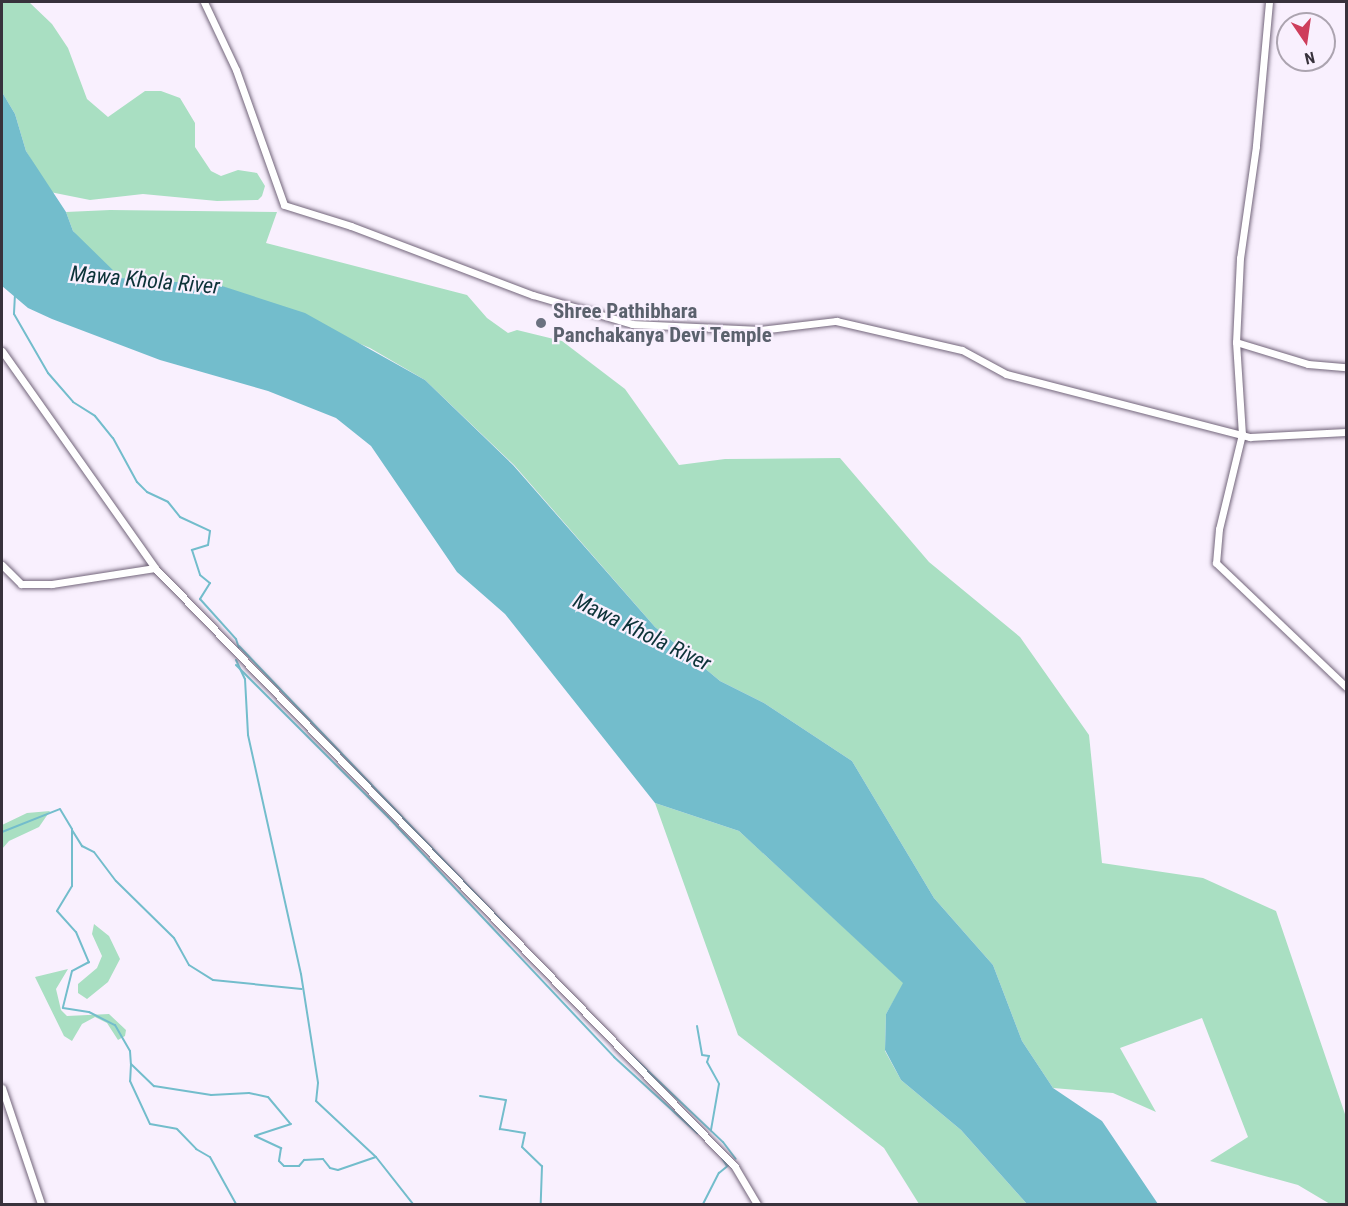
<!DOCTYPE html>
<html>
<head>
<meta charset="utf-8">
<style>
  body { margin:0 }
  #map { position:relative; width:1348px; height:1206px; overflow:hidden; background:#f9f0fe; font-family:"Roboto Condensed",sans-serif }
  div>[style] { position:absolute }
  .green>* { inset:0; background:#a9dfc2 }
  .water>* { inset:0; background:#73bdcc }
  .stream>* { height:2px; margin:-1px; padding:0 1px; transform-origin:1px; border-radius:1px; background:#73bdcc }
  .roads { filter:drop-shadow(0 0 2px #72657a) drop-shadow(0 0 2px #72657a) }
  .minor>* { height:7px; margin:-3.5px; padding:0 3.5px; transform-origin:3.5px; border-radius:3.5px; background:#fff }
  .dots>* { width:16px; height:16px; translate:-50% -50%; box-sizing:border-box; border:3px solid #f9f0fe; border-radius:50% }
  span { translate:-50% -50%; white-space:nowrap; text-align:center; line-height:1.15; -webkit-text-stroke:4.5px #f9f0fe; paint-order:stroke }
  .worship-label { font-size:21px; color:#5b616d; font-weight:700 }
  .left { translate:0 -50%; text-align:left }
  .water-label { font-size:22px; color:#0d3339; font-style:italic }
  .frame { position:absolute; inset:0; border:3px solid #38323c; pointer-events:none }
  .north { position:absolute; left:1276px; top:12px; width:60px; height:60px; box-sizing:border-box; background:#f9f0fe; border:2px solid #aca4b0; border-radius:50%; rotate:167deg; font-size:16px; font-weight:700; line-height:24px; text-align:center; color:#38323c }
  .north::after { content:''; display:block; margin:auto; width:21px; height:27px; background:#ce3e5c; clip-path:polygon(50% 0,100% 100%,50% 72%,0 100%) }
</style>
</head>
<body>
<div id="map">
  <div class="green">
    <i style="clip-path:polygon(2px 2px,29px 2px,52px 24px,68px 48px,87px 99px,108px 117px,145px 91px,161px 91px,180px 98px,195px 123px,195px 147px,211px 171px,221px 176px,238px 170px,257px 173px,265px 186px,262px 196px,258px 200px,217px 201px,143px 194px,90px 200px,50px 192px,26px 151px,15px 114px,2px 92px)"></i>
    <i style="clip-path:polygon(110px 210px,277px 212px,266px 243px,467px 295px,487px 318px,508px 333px,517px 330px,562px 341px,625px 389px,679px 465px,725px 459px,840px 458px,929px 562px,1020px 637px,1089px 735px,1102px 863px,1203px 878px,1276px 911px,1346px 1117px,1346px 1204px,1330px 1204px,1298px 1185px,1210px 1161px,1248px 1137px,1202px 1018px,1120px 1048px,1156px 1112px,1113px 1093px,1053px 1088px,1022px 1041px,993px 965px,934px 898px,852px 761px,764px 703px,720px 681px,655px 627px,514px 465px,425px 380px,370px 348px,219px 285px,121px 278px,88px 249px,73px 231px,66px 212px)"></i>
    <i style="clip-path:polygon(655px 803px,739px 831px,904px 983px,886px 1014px,885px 1051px,901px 1080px,961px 1130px,1027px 1204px,919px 1204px,884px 1148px,738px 1035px)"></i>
    <i style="clip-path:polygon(50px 811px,39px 827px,9px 841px,2px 849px,2px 825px,27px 813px)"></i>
    <i style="clip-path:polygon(94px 924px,109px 936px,120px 959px,108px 982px,87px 999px,78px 993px,78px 984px,97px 968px,102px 956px,92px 934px)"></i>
    <i style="clip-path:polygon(68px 969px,56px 989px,61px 1010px,67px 1016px,109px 1014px,126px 1030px,125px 1036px,118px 1040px,107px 1023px,95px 1017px,82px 1024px,72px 1041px,64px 1036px,35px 977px)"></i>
  </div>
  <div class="water">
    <i style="clip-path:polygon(2px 92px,15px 114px,26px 151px,66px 212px,73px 231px,121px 278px,219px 285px,305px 313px,425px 380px,513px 465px,655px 627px,720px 681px,764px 703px,852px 761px,934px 898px,993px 965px,1022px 1041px,1053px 1088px,1102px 1121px,1158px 1204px,1027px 1204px,961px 1130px,901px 1080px,885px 1050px,886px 1014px,903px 983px,739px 831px,655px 803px,505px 614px,457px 572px,371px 446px,336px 418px,268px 391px,160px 360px,52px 319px,28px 308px,2px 286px)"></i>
  </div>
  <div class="stream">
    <i style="left:15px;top:294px;width:20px;rotate:93deg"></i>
    <i style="left:14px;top:314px;width:68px;rotate:60deg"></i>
    <i style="left:48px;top:373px;width:38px;rotate:49deg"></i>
    <i style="left:73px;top:402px;width:26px;rotate:32deg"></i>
    <i style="left:95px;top:416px;width:28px;rotate:51deg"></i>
    <i style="left:113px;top:438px;width:50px;rotate:61.4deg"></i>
    <i style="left:137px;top:482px;width:14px;rotate:45deg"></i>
    <i style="left:147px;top:492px;width:23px;rotate:25deg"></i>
    <i style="left:168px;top:502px;width:19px;rotate:51deg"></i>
    <i style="left:180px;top:517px;width:33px;rotate:25deg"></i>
    <i style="left:210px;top:531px;width:14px;rotate:98deg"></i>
    <i style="left:208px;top:545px;width:17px;rotate:163deg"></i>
    <i style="left:192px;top:550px;width:26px;rotate:72deg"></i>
    <i style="left:200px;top:575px;width:13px;rotate:39deg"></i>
    <i style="left:210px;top:583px;width:19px;rotate:122deg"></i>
    <i style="left:200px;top:599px;width:54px;rotate:48deg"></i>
    <i style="left:236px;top:639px;width:9px;rotate:72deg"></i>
    <i style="left:239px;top:646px;width:394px;rotate:46.3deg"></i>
    <i style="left:236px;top:660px;width:21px;rotate:65deg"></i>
    <i style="left:245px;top:679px;width:56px;rotate:86.9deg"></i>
    <i style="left:248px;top:735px;width:245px;rotate:77.5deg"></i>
    <i style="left:301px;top:974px;width:110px;rotate:81.1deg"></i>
    <i style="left:318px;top:1083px;width:18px;rotate:96deg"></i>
    <i style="left:316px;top:1101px;width:82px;rotate:43deg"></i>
    <i style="left:236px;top:665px;width:215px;rotate:45deg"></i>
    <i style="left:388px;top:817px;width:330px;rotate:46.7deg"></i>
    <i style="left:614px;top:1057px;width:113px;rotate:42.5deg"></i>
    <i style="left:72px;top:830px;width:19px;rotate:58deg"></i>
    <i style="left:82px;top:846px;width:13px;rotate:27deg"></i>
    <i style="left:94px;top:852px;width:36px;rotate:53deg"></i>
    <i style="left:116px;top:881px;width:81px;rotate:44.5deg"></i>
    <i style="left:174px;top:938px;width:31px;rotate:61deg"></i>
    <i style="left:189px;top:965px;width:28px;rotate:32deg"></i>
    <i style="left:213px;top:980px;width:89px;rotate:5.8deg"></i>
    <i style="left:2px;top:832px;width:62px;rotate:-21.6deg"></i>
    <i style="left:60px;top:809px;width:23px;rotate:59deg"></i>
    <i style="left:72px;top:829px;width:57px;rotate:90deg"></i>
    <i style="left:72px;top:886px;width:29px;rotate:121deg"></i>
    <i style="left:57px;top:911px;width:28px;rotate:48deg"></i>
    <i style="left:76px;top:932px;width:33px;rotate:67deg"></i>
    <i style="left:89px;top:962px;width:19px;rotate:152deg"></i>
    <i style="left:72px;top:971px;width:38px;rotate:104deg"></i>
    <i style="left:63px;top:1008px;width:26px;rotate:9deg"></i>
    <i style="left:89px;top:1012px;width:29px;rotate:27deg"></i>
    <i style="left:115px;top:1025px;width:30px;rotate:60deg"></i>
    <i style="left:130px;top:1051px;width:13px;rotate:86deg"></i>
    <i style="left:131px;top:1064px;width:32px;rotate:44deg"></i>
    <i style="left:154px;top:1086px;width:58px;rotate:9deg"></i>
    <i style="left:211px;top:1095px;width:38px;rotate:-3deg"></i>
    <i style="left:249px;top:1093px;width:19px;rotate:12deg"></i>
    <i style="left:268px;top:1097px;width:35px;rotate:50deg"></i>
    <i style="left:291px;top:1124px;width:38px;rotate:162deg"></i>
    <i style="left:255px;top:1136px;width:29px;rotate:25deg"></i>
    <i style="left:281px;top:1148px;width:13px;rotate:99deg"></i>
    <i style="left:279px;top:1161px;width:7px;rotate:45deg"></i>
    <i style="left:284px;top:1166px;width:15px"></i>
    <i style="left:299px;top:1166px;width:8px;rotate:-50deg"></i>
    <i style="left:304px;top:1160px;width:19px;rotate:-3deg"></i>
    <i style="left:323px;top:1159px;width:11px;rotate:52deg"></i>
    <i style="left:330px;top:1168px;width:8px;rotate:14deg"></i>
    <i style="left:338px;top:1170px;width:40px;rotate:-18.9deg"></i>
    <i style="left:376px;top:1157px;width:60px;rotate:51.8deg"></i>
    <i style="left:697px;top:1026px;width:29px;rotate:80deg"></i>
    <i style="left:702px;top:1055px;width:7px;rotate:8deg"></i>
    <i style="left:709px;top:1056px;width:6px;rotate:108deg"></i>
    <i style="left:707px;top:1062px;width:25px;rotate:61deg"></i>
    <i style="left:719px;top:1084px;width:47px;rotate:99.9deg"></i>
    <i style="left:627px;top:1051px;width:132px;rotate:43.5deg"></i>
    <i style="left:723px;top:1142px;width:21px;rotate:53deg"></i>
    <i style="left:131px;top:1064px;width:17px;rotate:93deg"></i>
    <i style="left:130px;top:1081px;width:47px;rotate:65.1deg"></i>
    <i style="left:150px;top:1124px;width:27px;rotate:10deg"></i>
    <i style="left:177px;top:1129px;width:28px;rotate:46deg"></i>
    <i style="left:196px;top:1149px;width:16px;rotate:30deg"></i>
    <i style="left:210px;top:1157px;width:54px;rotate:61deg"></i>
    <i style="left:480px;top:1096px;width:26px;rotate:9deg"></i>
    <i style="left:506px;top:1100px;width:30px;rotate:102deg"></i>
    <i style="left:500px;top:1129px;width:25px;rotate:9deg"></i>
    <i style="left:525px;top:1133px;width:14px;rotate:102deg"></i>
    <i style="left:522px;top:1147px;width:28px;rotate:44deg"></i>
    <i style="left:542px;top:1166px;width:38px;rotate:92deg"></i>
    <i style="left:722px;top:1158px;width:9px;rotate:58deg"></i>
    <i style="left:703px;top:1204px;width:35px;rotate:-63deg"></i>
    <i style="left:719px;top:1173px;width:13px;rotate:-39deg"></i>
  </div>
  <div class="roads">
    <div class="minor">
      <i style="left:204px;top:2px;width:75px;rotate:64.8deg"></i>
      <i style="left:236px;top:70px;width:143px;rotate:70.4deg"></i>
      <i style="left:284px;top:205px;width:70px;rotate:17.4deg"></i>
      <i style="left:351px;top:226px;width:195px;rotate:20.8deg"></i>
      <i style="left:533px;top:295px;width:103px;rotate:16.3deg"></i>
      <i style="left:632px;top:324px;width:128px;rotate:2.7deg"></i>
      <i style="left:760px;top:330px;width:77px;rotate:-6.8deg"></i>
      <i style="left:836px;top:321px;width:129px;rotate:13deg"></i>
      <i style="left:962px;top:350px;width:50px;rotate:28.6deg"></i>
      <i style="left:1006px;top:374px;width:252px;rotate:14.5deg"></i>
      <i style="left:1250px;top:437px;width:96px;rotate:-3deg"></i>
      <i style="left:1269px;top:2px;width:145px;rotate:95.2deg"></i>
      <i style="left:1256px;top:146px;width:113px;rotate:98.1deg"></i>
      <i style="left:1240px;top:258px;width:84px;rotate:92.7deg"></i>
      <i style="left:1236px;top:342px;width:92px;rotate:86.3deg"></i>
      <i style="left:1242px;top:434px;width:98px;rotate:103.6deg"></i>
      <i style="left:1219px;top:529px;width:34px;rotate:95deg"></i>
      <i style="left:1216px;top:563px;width:180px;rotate:43.6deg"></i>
      <i style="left:1236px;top:342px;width:75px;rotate:17deg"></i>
      <i style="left:1308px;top:364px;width:38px;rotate:5deg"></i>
      <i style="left:2px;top:351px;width:266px;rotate:54.8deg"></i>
      <i style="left:155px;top:568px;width:834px;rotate:45.92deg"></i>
      <i style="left:735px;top:1167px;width:43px;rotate:59.3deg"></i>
      <i style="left:2px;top:565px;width:27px;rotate:45deg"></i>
      <i style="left:21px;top:584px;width:31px"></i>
      <i style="left:52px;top:584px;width:104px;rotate:-8.8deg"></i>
      <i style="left:2px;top:1088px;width:122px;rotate:71.4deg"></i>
    </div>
  </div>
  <div class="dots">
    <i style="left:541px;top:323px;background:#6b7280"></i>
  </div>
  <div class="worship-label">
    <span class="left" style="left:553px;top:323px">Shree Pathibhara<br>Panchakanya Devi Temple</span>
  </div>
  <div class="water-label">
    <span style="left:145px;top:280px;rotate:5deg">Mawa Khola River</span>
    <span style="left:642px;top:632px;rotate:26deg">Mawa Khola River</span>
  </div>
  <div class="frame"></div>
  <div class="north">N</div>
</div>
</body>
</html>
